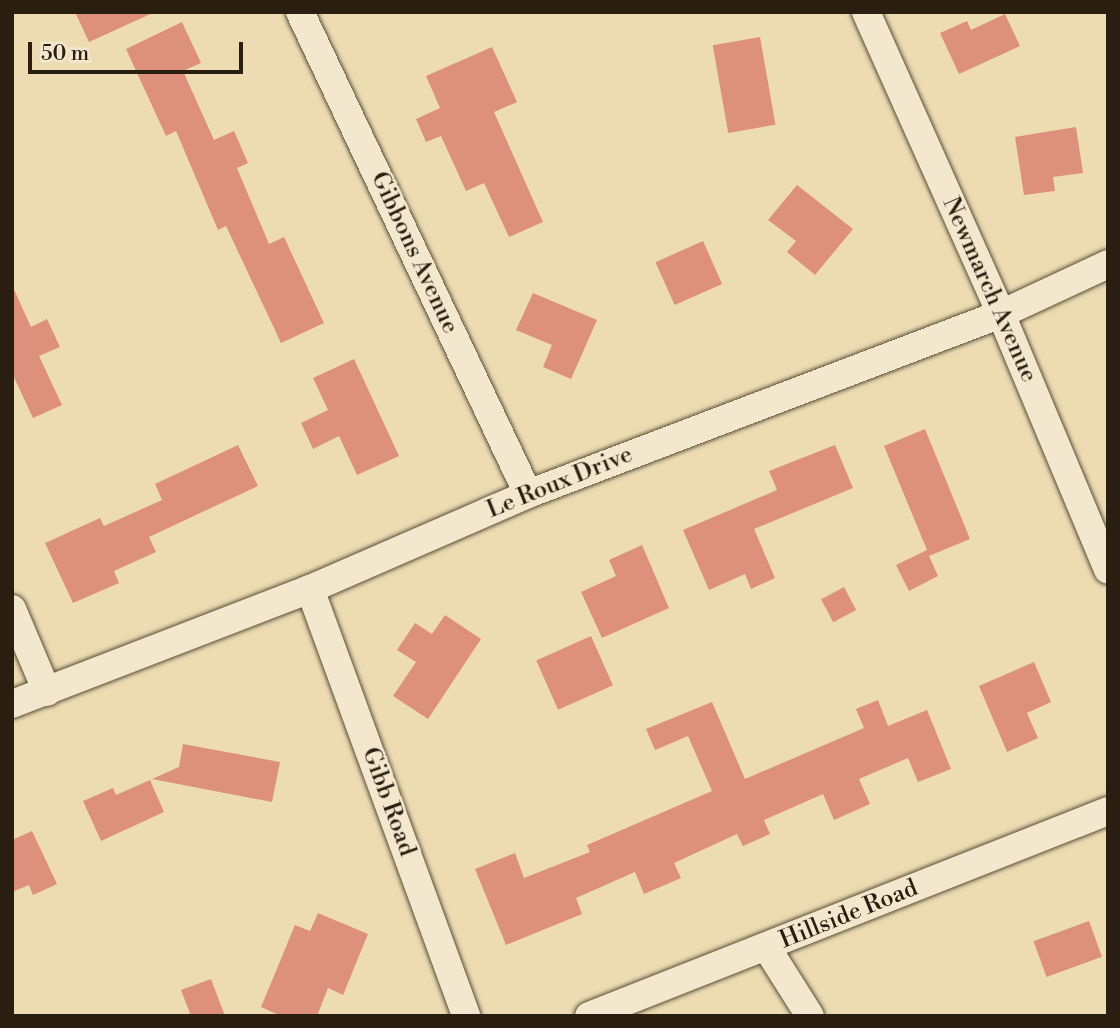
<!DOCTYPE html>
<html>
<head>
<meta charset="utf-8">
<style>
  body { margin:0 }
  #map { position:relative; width:1120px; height:1028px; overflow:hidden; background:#eddcb2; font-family:"Libre Bodoni",serif }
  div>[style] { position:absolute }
  .building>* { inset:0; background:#dd917c; transform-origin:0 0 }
  .roads { filter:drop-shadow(0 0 2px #5a4e38) drop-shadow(0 0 2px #5a4e38) }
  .minor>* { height:28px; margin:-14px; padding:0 14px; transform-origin:14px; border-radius:14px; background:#f3e8cd }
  span { translate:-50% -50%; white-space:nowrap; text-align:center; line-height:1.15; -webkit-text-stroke:5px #f3e8cd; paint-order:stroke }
  .street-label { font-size:24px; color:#291e10 }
  .frame { position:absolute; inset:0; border:14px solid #291e10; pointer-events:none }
  .scale { position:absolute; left:28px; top:42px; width:215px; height:32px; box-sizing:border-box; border:4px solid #291e10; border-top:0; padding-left:9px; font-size:21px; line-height:24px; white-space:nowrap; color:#291e10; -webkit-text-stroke:5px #f3e8cd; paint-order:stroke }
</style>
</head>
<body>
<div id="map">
  <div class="building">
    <i style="clip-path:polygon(75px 12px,155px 12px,89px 42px)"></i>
    <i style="clip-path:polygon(1005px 14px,1020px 46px,959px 74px,940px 33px,967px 21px,971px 30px)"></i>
    <i style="clip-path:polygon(182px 22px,201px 63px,183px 71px,214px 140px,234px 131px,248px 163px,237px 168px,269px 244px,284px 237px,324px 323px,281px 343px,226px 226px,218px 230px,176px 131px,166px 136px,126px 49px)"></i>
    <i style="left:760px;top:37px;width:89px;height:48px;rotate:80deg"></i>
    <i style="clip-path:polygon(492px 47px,517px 102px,494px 112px,543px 222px,509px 237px,484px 183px,466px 191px,441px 136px,426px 142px,416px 119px,440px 108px,426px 76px)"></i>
    <i style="clip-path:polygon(1076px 127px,1083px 173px,1053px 177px,1055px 191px,1024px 195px,1015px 137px)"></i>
    <i style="clip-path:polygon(797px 185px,853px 229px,815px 275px,787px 252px,796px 241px,768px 220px)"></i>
    <i style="left:703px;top:241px;width:47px;height:52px;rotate:66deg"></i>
    <i style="clip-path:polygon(12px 285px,31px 327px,47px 319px,60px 347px,39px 356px,62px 405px,33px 418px,12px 373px)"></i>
    <i style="clip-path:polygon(533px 293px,597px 320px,571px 379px,543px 367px,552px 345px,516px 330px)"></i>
    <i style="clip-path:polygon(354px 359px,399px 456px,357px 475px,339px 436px,313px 449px,301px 423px,328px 410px,313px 378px)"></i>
    <i style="clip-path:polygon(925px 429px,970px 539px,929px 556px,938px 576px,909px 591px,896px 565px,927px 550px,884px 446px)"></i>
    <i style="clip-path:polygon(238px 445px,258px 486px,149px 537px,156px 552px,114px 571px,119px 583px,73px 603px,45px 543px,100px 518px,104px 526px,162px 500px,155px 484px)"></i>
    <i style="clip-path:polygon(835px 445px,853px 488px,754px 529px,775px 578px,751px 589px,745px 574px,709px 590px,683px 530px,777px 490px,769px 471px)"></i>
    <i style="clip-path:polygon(642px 545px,669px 608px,602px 638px,581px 592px,616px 576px,609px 560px)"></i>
    <i style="left:844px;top:587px;width:26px;height:26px;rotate:62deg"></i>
    <i style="clip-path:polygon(445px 615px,481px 639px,428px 719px,393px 696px,416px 662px,397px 650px,415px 623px,432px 634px)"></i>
    <i style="left:591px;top:636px;width:54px;height:60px;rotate:66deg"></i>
    <i style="clip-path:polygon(1034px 662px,1051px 702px,1027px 713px,1038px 738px,1007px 752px,979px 686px)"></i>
    <i style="clip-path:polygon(878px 700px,888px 726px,927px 710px,951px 769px,918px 782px,908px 758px,859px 779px,870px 804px,834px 820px,823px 794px,764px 820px,770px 834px,743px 846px,737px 834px,674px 863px,681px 878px,644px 894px,635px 872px,576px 898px,582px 914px,506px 945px,475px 869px,515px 853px,524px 878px,590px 852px,587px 845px,712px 791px,688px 736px,655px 750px,646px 729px,712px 702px,745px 779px,864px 728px,856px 709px)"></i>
    <i style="clip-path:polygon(183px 744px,280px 762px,272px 802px,152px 779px,179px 767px)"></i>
    <i style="clip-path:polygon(150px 780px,164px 812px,101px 841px,83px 801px,113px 788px,116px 795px)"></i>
    <i style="clip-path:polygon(32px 831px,57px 884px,33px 895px,29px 885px,12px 892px,12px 840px)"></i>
    <i style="clip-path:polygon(318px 913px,368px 934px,343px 995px,328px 988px,317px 1016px,281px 1016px,261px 1007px,295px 925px,310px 931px)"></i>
    <i style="left:1089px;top:921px;width:38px;height:59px;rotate:70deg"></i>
    <i style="clip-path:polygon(211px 979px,225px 1016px,191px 1016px,181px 990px)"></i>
  </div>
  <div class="roads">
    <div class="minor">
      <i style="left:300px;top:12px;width:533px;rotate:64.68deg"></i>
      <i style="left:866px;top:12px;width:331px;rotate:65.9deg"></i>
      <i style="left:1001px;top:314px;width:277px;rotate:67.3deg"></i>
      <i style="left:310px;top:589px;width:455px;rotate:69.9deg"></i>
      <i style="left:12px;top:609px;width:90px;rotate:67.1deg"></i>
      <i style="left:12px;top:704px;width:319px;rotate:-21.1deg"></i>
      <i style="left:310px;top:589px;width:238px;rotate:-23.5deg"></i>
      <i style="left:528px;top:494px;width:506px;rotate:-20.83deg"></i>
      <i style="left:1001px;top:314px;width:118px;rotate:-25deg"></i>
      <i style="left:767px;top:948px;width:80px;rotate:57.7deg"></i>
      <i style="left:589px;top:1016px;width:558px;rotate:-21.55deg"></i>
    </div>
  </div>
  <div class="street-label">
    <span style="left:414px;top:253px;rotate:65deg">Gibbons Avenue</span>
    <span style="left:989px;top:290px;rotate:66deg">Newmarch Avenue</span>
    <span style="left:560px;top:483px;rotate:-22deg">Le Roux Drive</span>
    <span style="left:388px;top:802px;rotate:70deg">Gibb Road</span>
    <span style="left:849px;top:915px;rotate:-22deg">Hillside Road</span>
  </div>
  <div class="frame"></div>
  <div class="scale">50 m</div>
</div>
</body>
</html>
